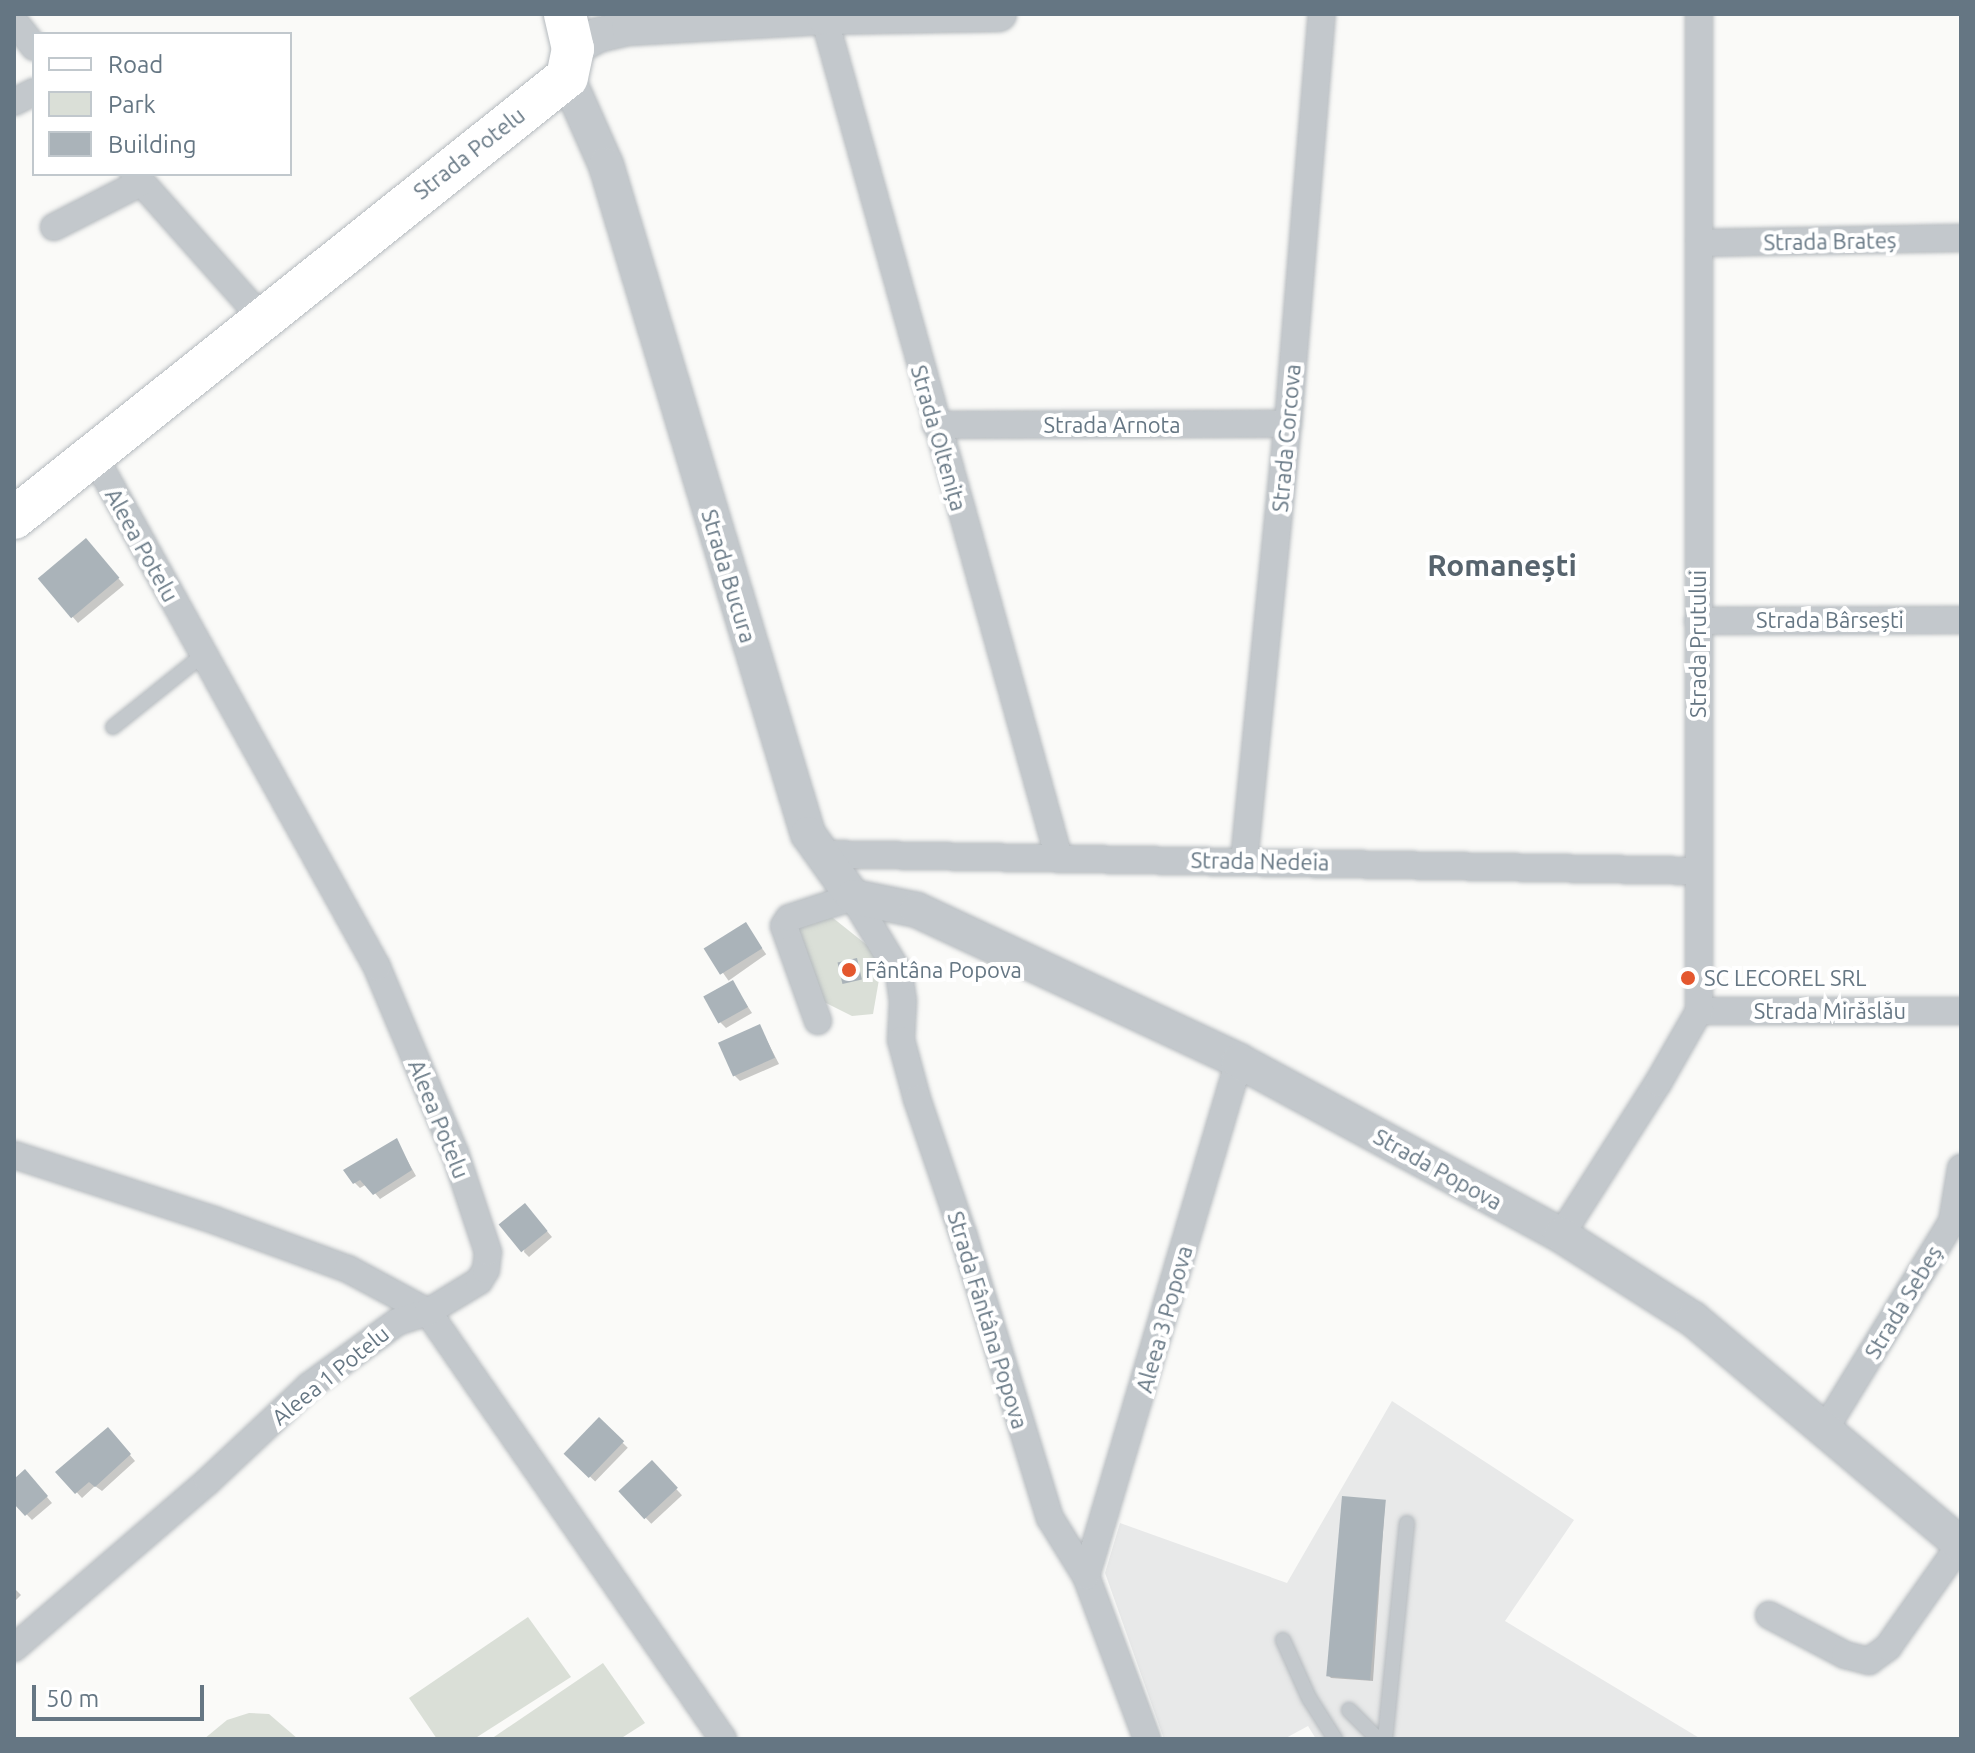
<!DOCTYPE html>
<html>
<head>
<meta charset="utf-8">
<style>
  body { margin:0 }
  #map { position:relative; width:1975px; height:1753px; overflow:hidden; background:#fafaf8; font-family:Ubuntu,sans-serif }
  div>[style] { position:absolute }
  .built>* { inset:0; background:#e8e9e9 }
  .green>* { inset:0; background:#dadfd7 }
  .shadow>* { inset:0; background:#0003; transform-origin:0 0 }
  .building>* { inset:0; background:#aab3b9; transform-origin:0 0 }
  .roads { filter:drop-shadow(0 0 2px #b5babe) drop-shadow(0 0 2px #b5babe) }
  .service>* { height:14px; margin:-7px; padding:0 7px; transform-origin:7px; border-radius:7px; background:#c3c8cc }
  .minor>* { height:26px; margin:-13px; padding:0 13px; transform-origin:13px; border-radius:13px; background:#c3c8cc }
  .tertiary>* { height:34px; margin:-17px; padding:0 17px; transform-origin:17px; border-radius:17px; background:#c3c8cc }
  .primary>* { height:42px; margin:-21px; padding:0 21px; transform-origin:21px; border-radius:21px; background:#fff }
  .dots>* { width:22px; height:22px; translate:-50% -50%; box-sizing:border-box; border:4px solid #fff; border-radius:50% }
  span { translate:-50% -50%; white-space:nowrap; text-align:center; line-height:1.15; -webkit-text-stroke:8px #fff; paint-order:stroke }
  .street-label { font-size:22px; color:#657683 }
  .poi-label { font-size:22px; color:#657683 }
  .left { translate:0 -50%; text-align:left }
  .district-label { font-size:30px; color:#57646e; font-weight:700 }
  .frame { position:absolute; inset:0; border:16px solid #657683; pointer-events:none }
  .legend { position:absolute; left:32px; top:32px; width:260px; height:144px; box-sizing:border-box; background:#fff; border:2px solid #c1c8cd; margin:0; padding:10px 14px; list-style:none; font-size:24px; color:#657683 }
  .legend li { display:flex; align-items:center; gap:16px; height:40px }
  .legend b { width:40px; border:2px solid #c1c8cd }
  .scale { position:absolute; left:32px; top:1685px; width:172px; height:36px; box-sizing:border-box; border:4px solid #657683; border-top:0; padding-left:10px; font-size:24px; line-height:28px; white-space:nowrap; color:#657683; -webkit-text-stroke:6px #fff; paint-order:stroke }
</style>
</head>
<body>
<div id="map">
  <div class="built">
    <i style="clip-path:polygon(1392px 1401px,1574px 1520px,1505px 1621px,1701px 1739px,1316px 1739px,1308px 1726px,1284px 1739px,1164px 1739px,1105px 1573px,1120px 1523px,1287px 1583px)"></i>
  </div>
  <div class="green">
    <i style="clip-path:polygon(828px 914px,872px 949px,881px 968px,873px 1014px,852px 1016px,818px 999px,797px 925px)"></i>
    <i style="clip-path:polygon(528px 1617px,571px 1677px,474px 1739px,437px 1739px,409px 1698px)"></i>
    <i style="clip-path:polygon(603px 1663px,645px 1723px,620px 1739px,491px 1739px)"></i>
    <i style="clip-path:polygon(249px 1713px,269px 1714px,298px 1739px,204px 1739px,227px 1720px)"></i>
  </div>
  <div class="shadow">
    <i style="clip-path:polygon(91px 546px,124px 585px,78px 623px,40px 579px)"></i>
    <i style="left:745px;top:924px;width:37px;height:46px;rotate:55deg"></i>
    <i style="clip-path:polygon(732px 982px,752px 1013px,726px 1028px,720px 1022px)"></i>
    <i style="clip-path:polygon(760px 1027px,779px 1064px,740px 1081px,734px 1075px)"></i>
    <i style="clip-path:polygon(396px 1140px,416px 1176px,380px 1199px,367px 1184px,360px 1188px,354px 1182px)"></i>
    <i style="clip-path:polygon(530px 1211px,552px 1237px,529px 1257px,524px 1252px)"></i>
    <i style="left:599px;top:1420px;width:40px;height:47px;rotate:44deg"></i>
    <i style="clip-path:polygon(113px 1435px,135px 1461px,102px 1491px,95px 1486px,82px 1498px,58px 1472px)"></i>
    <i style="left:652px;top:1463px;width:44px;height:42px;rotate:47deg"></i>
    <i style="clip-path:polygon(30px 1477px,52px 1503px,32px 1520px,14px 1501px,14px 1481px)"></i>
    <i style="clip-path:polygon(1385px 1502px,1373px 1681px,1331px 1678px,1329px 1676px)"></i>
    <i style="clip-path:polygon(14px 1588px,21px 1595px,14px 1602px)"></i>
  </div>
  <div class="building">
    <i style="left:86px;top:538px;width:52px;height:63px;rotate:50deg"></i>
    <i style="left:746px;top:922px;width:31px;height:50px;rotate:58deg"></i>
    <i style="left:857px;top:958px;width:22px;height:20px;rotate:77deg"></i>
    <i style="left:733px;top:980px;width:31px;height:34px;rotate:61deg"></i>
    <i style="left:760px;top:1024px;width:37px;height:46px;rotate:66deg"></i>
    <i style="clip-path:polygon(397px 1138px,412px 1170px,373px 1195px,360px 1180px,353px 1184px,343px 1170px)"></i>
    <i style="left:525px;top:1203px;width:36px;height:34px;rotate:51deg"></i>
    <i style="left:599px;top:1417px;width:35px;height:51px;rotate:44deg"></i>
    <i style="clip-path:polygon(108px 1427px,131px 1454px,95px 1487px,89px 1482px,75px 1494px,55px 1472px)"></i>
    <i style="left:652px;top:1460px;width:38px;height:46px;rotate:47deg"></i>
    <i style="clip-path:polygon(25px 1469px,48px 1496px,25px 1516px,14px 1504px,14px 1479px)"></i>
    <i style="left:1342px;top:1496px;width:44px;height:181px;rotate:5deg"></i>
  </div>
  <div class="roads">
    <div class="service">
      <i style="left:113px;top:727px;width:115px;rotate:-38.7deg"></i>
      <i style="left:1283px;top:1640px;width:64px;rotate:65.9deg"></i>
      <i style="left:1309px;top:1698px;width:49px;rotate:57.6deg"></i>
      <i style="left:1349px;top:1710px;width:41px;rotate:45deg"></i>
      <i style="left:1385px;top:1739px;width:217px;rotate:-84.2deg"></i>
    </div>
    <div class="minor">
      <i style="left:824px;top:17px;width:873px;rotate:74.39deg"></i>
      <i style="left:14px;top:21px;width:33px;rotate:52deg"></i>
      <i style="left:14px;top:102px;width:22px;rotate:-27deg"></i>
      <i style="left:134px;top:174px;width:193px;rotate:48.4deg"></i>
      <i style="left:54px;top:227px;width:97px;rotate:-27.1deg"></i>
      <i style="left:1699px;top:243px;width:262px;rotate:-1.1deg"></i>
      <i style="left:936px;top:425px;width:352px;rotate:-0.2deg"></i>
      <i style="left:1698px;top:621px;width:263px;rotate:-0.2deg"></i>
      <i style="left:822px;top:854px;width:877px;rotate:1.11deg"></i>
      <i style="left:1244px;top:861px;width:439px;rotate:-84.3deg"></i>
      <i style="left:1288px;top:424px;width:411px;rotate:-85.3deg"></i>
      <i style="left:1699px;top:1011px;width:262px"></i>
      <i style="left:818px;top:1021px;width:101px;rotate:-109.7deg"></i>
      <i style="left:784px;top:926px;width:9px;rotate:-58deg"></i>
      <i style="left:789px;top:918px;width:67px;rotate:-18.2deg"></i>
      <i style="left:853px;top:897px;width:89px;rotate:58.8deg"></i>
      <i style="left:899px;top:973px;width:28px;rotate:82deg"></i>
      <i style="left:903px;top:1001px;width:39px;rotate:93deg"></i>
      <i style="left:901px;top:1040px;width:61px;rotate:74.8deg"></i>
      <i style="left:917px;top:1099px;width:143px;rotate:71.2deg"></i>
      <i style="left:963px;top:1234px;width:297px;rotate:73deg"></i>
      <i style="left:1050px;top:1518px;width:68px;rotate:58.2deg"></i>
      <i style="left:1086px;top:1576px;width:174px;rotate:69.5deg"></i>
      <i style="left:14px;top:1155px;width:210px;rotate:18deg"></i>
      <i style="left:214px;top:1220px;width:143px;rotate:20.1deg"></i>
      <i style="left:348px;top:1269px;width:91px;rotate:28.3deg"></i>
      <i style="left:428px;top:1312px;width:519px;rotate:55.36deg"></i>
      <i style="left:1561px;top:1235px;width:180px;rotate:-57.5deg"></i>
      <i style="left:1658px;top:1083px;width:83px;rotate:-60.3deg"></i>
      <i style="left:1699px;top:1011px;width:997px;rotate:-90deg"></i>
      <i style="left:1825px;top:1429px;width:243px;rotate:-58.5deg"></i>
      <i style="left:1952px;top:1222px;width:55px;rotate:-80.5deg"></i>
      <i style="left:1086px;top:1576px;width:537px;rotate:-73.45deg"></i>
      <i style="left:1769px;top:1615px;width:86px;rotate:27.8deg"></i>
      <i style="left:1845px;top:1655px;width:25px;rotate:14deg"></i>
      <i style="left:1869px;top:1661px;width:24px;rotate:-36deg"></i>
      <i style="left:1888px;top:1647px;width:125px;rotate:-54.8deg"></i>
      <i style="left:14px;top:1648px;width:256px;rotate:-40.7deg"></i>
      <i style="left:208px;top:1481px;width:139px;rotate:-43.2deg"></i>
      <i style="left:309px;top:1386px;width:109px;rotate:-36deg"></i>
      <i style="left:397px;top:1322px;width:33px;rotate:-18deg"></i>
      <i style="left:428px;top:1312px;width:60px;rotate:-31.3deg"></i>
      <i style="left:479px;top:1281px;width:13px;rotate:-58deg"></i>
      <i style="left:486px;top:1270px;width:18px;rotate:-84deg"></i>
      <i style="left:488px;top:1252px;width:104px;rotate:-108.4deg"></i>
      <i style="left:455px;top:1153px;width:202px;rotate:-112.8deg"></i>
      <i style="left:377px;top:967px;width:586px;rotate:-118.97deg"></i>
    </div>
    <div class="tertiary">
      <i style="left:573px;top:49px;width:29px;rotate:-29deg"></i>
      <i style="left:598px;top:35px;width:32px;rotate:-13deg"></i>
      <i style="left:629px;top:28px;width:195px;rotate:-3.2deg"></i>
      <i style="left:824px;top:17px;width:175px;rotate:-1deg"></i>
      <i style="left:567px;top:77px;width:96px;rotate:66.1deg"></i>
      <i style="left:606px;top:165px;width:699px;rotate:73.2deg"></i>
      <i style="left:808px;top:834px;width:77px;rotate:54.5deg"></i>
      <i style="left:853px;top:897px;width:65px;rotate:11.5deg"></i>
      <i style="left:917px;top:910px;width:356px;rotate:25.1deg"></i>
      <i style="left:1239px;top:1061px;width:366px;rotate:28.4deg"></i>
      <i style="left:1561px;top:1235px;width:156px;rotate:32.5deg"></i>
      <i style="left:1693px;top:1319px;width:351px;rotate:40.1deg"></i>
    </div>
    <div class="primary">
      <i style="left:14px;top:518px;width:707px;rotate:-38.57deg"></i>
      <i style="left:567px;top:77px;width:29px;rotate:-78deg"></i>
      <i style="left:573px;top:49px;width:36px;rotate:-103deg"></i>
    </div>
  </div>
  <div class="dots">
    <i style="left:849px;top:970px;background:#e4572e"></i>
    <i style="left:1688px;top:978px;background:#e4572e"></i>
  </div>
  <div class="street-label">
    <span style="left:469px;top:153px;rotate:-38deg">Strada Potelu</span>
    <span style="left:1830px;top:241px;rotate:-1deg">Strada Brateș</span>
    <span style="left:1112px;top:425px">Strada Arnota</span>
    <span style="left:939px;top:438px;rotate:74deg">Strada Oltenița</span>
    <span style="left:1286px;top:438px;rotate:-85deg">Strada Corcova</span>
    <span style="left:142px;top:545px;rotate:61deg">Aleea Potelu</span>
    <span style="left:729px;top:576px;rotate:73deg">Strada Bucura</span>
    <span style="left:1830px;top:620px">Strada Bârsești</span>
    <span style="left:1698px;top:644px;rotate:-90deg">Strada Prutului</span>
    <span style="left:1260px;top:861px;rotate:1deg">Strada Nedeia</span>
    <span style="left:1830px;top:1011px">Strada Mirăslău</span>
    <span style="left:439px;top:1119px;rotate:68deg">Aleea Potelu</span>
    <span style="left:1438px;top:1169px;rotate:29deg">Strada Popova</span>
    <span style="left:1903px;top:1302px;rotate:-59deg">Strada Sebeș</span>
    <span style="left:1164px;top:1319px;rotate:-74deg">Aleea 3 Popova</span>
    <span style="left:988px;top:1320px;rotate:73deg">Strada Fântâna Popova</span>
    <span style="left:330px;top:1375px;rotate:-39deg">Aleea 1 Potelu</span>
  </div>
  <div class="poi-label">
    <span class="left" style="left:865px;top:970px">Fântâna Popova</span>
    <span class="left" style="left:1704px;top:978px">SC LECOREL SRL</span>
  </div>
  <div class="district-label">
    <span style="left:1502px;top:565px">Romanești</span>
  </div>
  <div class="frame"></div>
  <ul class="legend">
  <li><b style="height:10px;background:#fff"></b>Road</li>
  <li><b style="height:22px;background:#dadfd7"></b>Park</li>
  <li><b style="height:22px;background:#aab3b9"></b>Building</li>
  </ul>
  <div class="scale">50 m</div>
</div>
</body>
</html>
